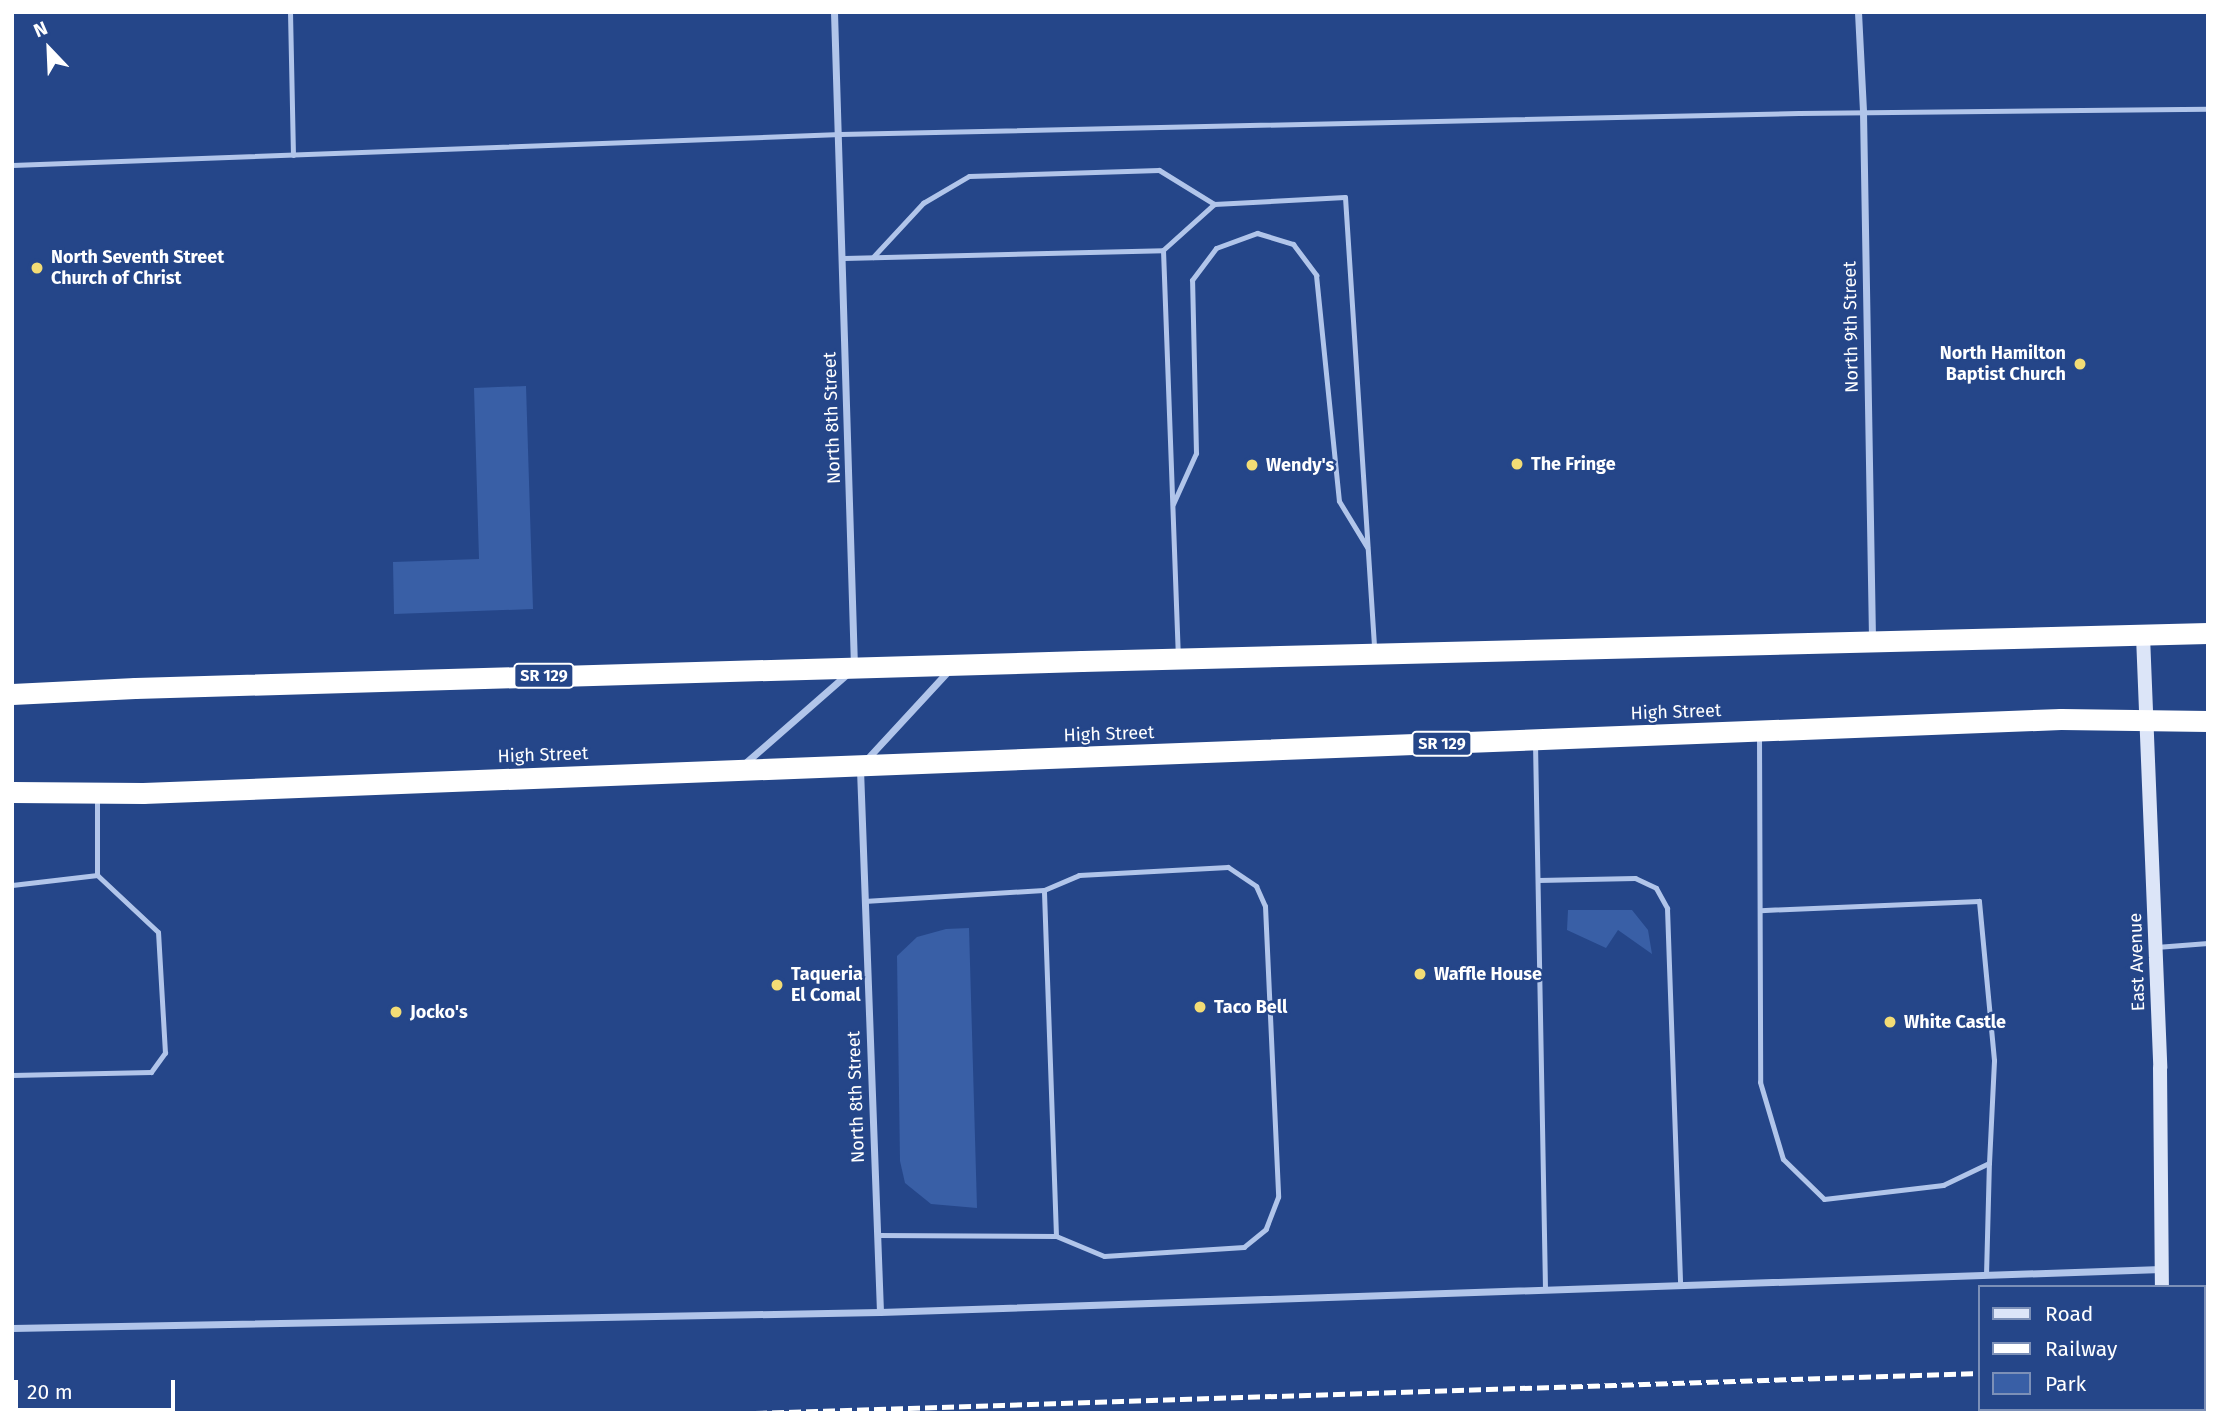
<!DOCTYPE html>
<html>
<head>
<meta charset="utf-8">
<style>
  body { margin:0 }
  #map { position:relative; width:2220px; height:1425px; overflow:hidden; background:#254689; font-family:"Fira Sans",sans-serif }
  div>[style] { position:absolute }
  .green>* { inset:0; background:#395fa6 }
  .lane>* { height:5px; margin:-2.5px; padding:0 2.5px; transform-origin:2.5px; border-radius:2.5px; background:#b1c5ea }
  .street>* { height:7px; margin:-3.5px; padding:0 3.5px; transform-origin:3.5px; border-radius:3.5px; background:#b1c5ea }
  .secondary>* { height:14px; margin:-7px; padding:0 7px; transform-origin:7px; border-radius:7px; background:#dce5f8 }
  .highway>* { height:21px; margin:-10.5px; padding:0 10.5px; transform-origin:10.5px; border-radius:10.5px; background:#fff }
  .rail>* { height:5px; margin-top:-2.5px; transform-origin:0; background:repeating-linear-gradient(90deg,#fff 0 12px,transparent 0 17px) }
  .dots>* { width:19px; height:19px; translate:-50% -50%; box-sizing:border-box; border:4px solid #254689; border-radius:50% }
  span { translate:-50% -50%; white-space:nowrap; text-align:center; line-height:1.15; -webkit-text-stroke:5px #254689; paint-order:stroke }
  .shield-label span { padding:2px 5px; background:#254689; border:2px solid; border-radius:5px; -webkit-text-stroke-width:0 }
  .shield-label { font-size:16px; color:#fff; font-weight:700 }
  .poi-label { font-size:18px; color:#fff; font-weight:700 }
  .left { translate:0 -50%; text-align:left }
  .right { translate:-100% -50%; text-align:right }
  .street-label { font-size:18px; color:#fff }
  .frame { position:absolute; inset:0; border:14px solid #fff; pointer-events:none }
  .legend { position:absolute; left:1978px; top:1285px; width:228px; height:126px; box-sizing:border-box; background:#254689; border:2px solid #7c90b8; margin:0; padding:9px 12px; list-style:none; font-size:21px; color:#fff }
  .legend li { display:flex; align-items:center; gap:14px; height:35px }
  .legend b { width:35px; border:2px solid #7c90b8 }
  .north { position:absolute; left:14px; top:14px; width:70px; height:70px; -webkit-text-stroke:5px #254689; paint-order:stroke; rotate:337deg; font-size:19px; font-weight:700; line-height:28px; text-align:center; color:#fff }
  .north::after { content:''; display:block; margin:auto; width:24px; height:32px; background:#fff; clip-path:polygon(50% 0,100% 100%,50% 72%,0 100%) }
  .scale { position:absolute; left:14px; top:1380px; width:161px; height:32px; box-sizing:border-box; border:4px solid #fff; border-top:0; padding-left:9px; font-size:21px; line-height:24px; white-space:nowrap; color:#fff; -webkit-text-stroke:5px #254689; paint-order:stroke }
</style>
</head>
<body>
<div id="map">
  <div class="green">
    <i style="clip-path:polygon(526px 386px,533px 609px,394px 614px,393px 562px,479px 559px,474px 388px)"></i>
    <i style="clip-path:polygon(1568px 910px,1632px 910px,1648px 930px,1652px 954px,1618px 930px,1606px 948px,1567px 930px)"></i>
    <i style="clip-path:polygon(969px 928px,977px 1208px,931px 1204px,905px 1183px,900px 1161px,897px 956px,917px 937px,946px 929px)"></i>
  </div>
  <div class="lane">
    <i style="left:290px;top:12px;width:143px;rotate:88.8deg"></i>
    <i style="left:12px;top:165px;width:829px;rotate:-2.14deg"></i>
    <i style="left:840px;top:134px;width:959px;rotate:-1.25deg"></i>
    <i style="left:1799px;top:113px;width:409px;rotate:-0.6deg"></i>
    <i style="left:1163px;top:250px;width:69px;rotate:-42deg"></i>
    <i style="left:1214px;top:204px;width:131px;rotate:-3.1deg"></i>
    <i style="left:1345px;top:197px;width:454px;rotate:86.3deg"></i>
    <i style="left:873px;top:257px;width:74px;rotate:-47.2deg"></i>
    <i style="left:923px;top:203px;width:53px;rotate:-30.4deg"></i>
    <i style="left:969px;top:176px;width:190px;rotate:-1.8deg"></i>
    <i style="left:1159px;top:170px;width:65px;rotate:31.7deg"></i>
    <i style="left:844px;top:258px;width:319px;rotate:-1.4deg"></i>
    <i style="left:1163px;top:250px;width:402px;rotate:87.9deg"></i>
    <i style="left:1173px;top:504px;width:56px;rotate:-65.7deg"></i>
    <i style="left:1196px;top:453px;width:173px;rotate:-91.3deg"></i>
    <i style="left:1192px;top:280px;width:40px;rotate:-53deg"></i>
    <i style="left:1216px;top:248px;width:44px;rotate:-20.1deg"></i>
    <i style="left:1257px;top:233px;width:38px;rotate:17deg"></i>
    <i style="left:1293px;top:244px;width:39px;rotate:53deg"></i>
    <i style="left:1316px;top:275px;width:227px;rotate:84.2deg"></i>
    <i style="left:1339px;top:501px;width:54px;rotate:58.7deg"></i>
    <i style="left:1759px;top:734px;width:348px;rotate:89.8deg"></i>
    <i style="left:1760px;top:1082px;width:80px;rotate:73.4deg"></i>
    <i style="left:1783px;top:1159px;width:57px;rotate:44.3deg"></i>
    <i style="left:1824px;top:1199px;width:120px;rotate:-6.7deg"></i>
    <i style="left:1943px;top:1185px;width:51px;rotate:-25.6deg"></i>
    <i style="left:1989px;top:1163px;width:103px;rotate:-87.2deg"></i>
    <i style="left:1994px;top:1060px;width:160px;rotate:-95.4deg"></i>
    <i style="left:1979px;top:901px;width:219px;rotate:177.6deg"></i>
    <i style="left:1535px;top:743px;width:546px;rotate:88.95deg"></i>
    <i style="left:1538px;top:880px;width:97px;rotate:-1.2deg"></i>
    <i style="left:1635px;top:878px;width:23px;rotate:25deg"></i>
    <i style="left:1656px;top:888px;width:23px;rotate:61deg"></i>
    <i style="left:1667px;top:908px;width:377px;rotate:88deg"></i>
    <i style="left:12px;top:885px;width:86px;rotate:-6.7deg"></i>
    <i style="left:864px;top:901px;width:180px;rotate:-3.5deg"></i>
    <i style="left:1044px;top:890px;width:38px;rotate:-23deg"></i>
    <i style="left:1079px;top:875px;width:149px;rotate:-3.1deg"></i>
    <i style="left:1228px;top:867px;width:34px;rotate:34deg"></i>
    <i style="left:1256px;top:886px;width:22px;rotate:66deg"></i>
    <i style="left:1265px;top:906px;width:291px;rotate:87.4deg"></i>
    <i style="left:1278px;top:1197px;width:34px;rotate:111deg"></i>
    <i style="left:1266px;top:1229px;width:28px;rotate:141deg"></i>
    <i style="left:1244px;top:1247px;width:140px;rotate:176.3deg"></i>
    <i style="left:1104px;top:1256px;width:52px;rotate:-157.4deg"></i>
    <i style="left:2156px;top:947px;width:52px;rotate:-4.4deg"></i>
    <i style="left:12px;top:1075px;width:139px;rotate:-1.2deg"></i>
    <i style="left:151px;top:1072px;width:24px;rotate:-54deg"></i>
    <i style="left:165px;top:1053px;width:121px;rotate:-93.3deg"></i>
    <i style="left:158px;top:932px;width:83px;rotate:-136.9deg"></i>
    <i style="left:97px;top:875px;width:78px;rotate:-90deg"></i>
    <i style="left:877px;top:1235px;width:179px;rotate:0.3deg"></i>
    <i style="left:1056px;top:1236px;width:346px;rotate:-92deg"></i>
    <i style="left:1986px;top:1275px;width:112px;rotate:-88.5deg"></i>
  </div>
  <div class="street">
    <i style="left:834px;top:12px;width:653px;rotate:88.25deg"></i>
    <i style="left:1858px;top:12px;width:100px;rotate:87.1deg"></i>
    <i style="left:1863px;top:112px;width:526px;rotate:89.02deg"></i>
    <i style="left:866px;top:760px;width:121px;rotate:-47.3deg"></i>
    <i style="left:743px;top:765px;width:138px;rotate:-41.2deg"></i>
    <i style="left:860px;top:769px;width:543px;rotate:87.89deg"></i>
    <i style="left:12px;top:1328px;width:868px;rotate:-1.06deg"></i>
    <i style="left:880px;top:1312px;width:1282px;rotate:-1.92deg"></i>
  </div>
  <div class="secondary">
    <i style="left:2143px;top:636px;width:432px;rotate:87.7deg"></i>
    <i style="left:2160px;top:1068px;width:219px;rotate:89.5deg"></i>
    <i style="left:2163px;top:1409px;width:4px;rotate:90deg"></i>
  </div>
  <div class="highway">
    <i style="left:12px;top:694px;width:123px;rotate:-2.8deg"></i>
    <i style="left:135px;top:688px;width:947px;rotate:-1.63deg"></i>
    <i style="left:1082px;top:661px;width:1126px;rotate:-1.42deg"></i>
    <i style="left:12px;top:792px;width:131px;rotate:0.4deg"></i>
    <i style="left:143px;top:793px;width:1919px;rotate:-2.21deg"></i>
    <i style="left:2061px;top:719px;width:147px;rotate:0.8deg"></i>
  </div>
  <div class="rail">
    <i style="left:2204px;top:1366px;width:4px"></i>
    <i style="left:755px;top:1413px;width:1226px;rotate:-1.87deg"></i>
  </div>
  <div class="dots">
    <i style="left:37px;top:268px;background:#f3dc75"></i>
    <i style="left:2080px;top:364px;background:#f3dc75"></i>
    <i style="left:1517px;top:464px;background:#f3dc75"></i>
    <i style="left:1252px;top:465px;background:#f3dc75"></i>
    <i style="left:1420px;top:974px;background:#f3dc75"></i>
    <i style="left:777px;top:985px;background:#f3dc75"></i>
    <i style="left:1200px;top:1007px;background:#f3dc75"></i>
    <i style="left:396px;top:1012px;background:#f3dc75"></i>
    <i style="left:1890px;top:1022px;background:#f3dc75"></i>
  </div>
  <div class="shield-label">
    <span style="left:544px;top:676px">SR 129</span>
    <span style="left:1442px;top:744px">SR 129</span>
  </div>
  <div class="poi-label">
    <span class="left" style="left:51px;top:268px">North Seventh Street<br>Church of Christ</span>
    <span class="right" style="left:2066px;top:364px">North Hamilton<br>Baptist Church</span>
    <span class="left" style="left:1531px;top:464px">The Fringe</span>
    <span class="left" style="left:1266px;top:465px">Wendy's</span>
    <span class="left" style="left:1434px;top:974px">Waffle House</span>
    <span class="left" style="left:791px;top:985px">Taqueria<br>El Comal</span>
    <span class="left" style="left:1214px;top:1007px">Taco Bell</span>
    <span class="left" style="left:410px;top:1012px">Jocko's</span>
    <span class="left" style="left:1904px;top:1022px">White Castle</span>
  </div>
  <div class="street-label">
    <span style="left:1851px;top:327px;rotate:-91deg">North 9th Street</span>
    <span style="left:832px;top:418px;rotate:-92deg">North 8th Street</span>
    <span style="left:1676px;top:712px;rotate:-2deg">High Street</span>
    <span style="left:1109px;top:734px;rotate:-2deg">High Street</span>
    <span style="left:543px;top:755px;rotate:-2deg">High Street</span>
    <span style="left:2137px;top:962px;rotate:-92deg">East Avenue</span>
    <span style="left:856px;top:1097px;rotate:-92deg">North 8th Street</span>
  </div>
  <div class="frame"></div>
  <ul class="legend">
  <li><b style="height:9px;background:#dce5f8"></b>Road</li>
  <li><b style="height:9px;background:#fff"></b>Railway</li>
  <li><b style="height:19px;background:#395fa6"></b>Park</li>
  </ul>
  <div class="north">N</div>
  <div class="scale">20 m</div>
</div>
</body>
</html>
